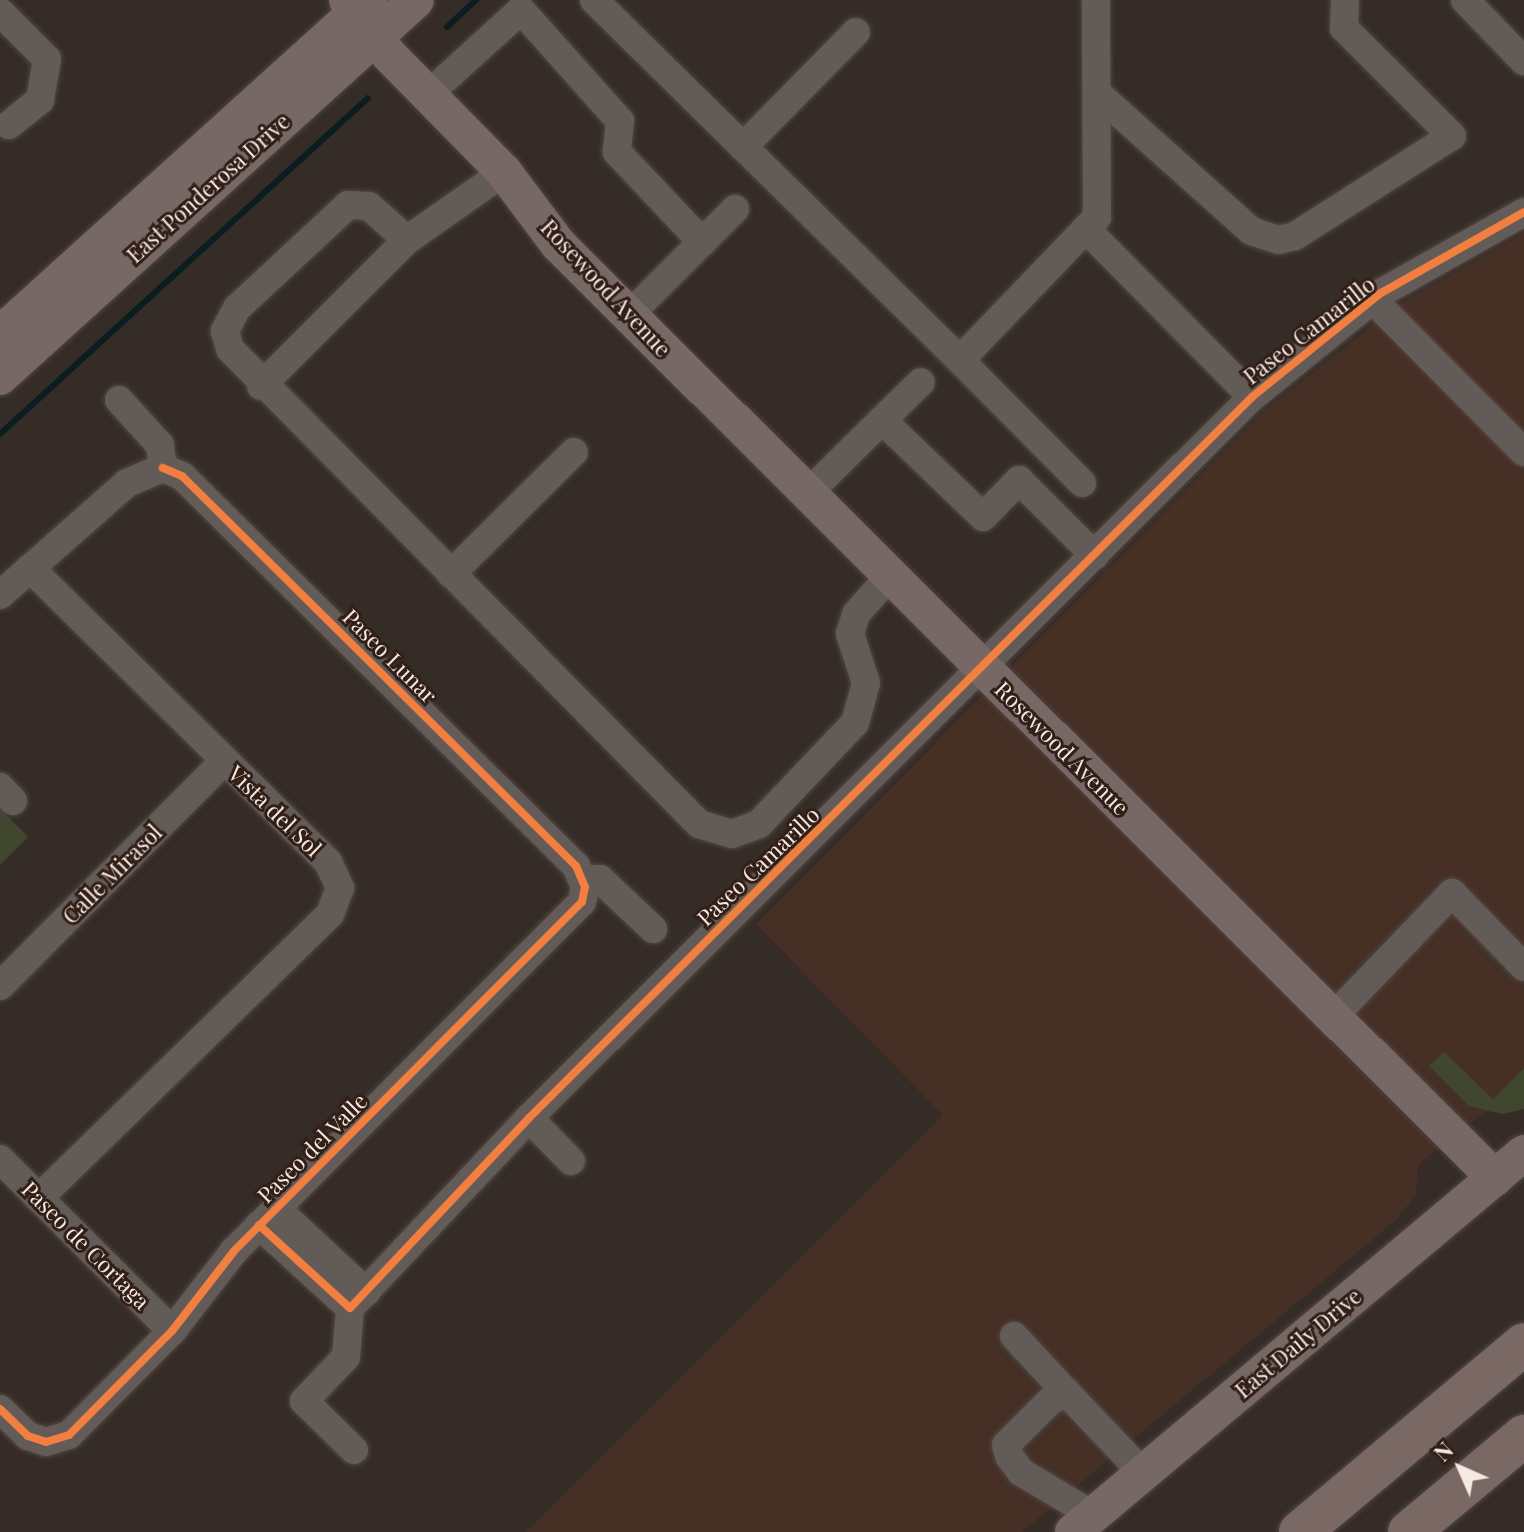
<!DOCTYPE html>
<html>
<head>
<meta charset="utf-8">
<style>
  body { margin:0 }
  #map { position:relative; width:1524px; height:1532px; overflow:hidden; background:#362c27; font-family:"Playfair Display",serif }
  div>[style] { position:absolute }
  .built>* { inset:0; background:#462f25 }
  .green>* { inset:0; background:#41472f }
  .stream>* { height:6px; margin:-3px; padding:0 3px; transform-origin:3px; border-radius:3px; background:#0a1d1f }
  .roads { filter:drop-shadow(0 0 2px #504743) drop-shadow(0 0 2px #504743) }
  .minor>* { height:28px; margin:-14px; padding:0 14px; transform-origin:14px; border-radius:14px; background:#635b57 }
  .major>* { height:36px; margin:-18px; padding:0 18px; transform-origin:18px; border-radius:18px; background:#776865 }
  .highway>* { height:42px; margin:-21px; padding:0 21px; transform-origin:21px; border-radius:21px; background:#796863 }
  .cycleway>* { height:8px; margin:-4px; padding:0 4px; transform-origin:4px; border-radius:4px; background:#f27e40 }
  span { translate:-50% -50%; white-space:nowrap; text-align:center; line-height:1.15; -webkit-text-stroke:6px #322018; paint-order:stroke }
  .street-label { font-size:22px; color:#f5e9e3 }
  .north { position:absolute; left:1420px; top:1428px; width:80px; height:80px; -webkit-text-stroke:6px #322018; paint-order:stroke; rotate:315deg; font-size:22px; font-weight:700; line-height:32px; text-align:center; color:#f5e9e3 }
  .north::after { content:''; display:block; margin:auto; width:28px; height:36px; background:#f5e9e3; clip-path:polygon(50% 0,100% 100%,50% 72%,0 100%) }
</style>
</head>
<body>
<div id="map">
  <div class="built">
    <i style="clip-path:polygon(1524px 233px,1524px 1109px,1484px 1112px,1418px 1165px,1416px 1194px,1397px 1219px,1022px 1532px,526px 1532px,943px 1115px,756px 924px,1264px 411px,1398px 305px)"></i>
  </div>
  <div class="green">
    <i style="clip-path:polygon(0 808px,28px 837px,0 865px)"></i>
    <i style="clip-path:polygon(1444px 1052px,1493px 1099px,1524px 1068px,1524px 1109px,1503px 1114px,1469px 1106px,1429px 1066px)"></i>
  </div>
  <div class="stream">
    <i style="left:447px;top:27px;width:40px;rotate:-43deg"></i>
    <i style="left:0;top:434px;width:498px;rotate:-42.4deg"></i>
  </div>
  <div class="roads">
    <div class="minor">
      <i style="left:594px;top:0;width:513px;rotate:44.53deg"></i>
      <i style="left:1465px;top:0;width:85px;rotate:46deg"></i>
      <i style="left:0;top:12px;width:66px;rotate:45deg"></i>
      <i style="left:47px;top:59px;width:42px;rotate:99.7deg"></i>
      <i style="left:40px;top:100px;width:40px;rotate:141deg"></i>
      <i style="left:444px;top:80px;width:104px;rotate:-42.3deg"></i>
      <i style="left:521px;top:10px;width:149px;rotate:48.3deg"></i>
      <i style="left:620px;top:121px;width:31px;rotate:96deg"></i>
      <i style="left:617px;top:152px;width:124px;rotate:46.6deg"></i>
      <i style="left:1098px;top:94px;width:205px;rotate:41.8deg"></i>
      <i style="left:1251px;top:231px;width:29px;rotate:18deg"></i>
      <i style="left:1279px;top:240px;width:16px;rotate:-14deg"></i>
      <i style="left:1295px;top:236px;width:186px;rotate:-32.5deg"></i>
      <i style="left:1452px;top:136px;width:153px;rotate:-135deg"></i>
      <i style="left:1344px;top:28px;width:28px;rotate:-88deg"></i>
      <i style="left:743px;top:147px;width:161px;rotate:-45.5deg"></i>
      <i style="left:1088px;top:231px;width:233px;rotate:45.3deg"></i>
      <i style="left:407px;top:240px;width:51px;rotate:-138.2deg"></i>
      <i style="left:369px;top:206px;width:21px;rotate:-177deg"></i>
      <i style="left:348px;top:205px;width:151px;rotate:137.1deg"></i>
      <i style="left:237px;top:308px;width:26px;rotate:118deg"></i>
      <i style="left:225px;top:331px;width:19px;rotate:74deg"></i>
      <i style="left:230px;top:349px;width:668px;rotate:45.36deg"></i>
      <i style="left:699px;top:824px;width:34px;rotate:17deg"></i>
      <i style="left:732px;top:834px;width:29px;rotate:-20deg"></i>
      <i style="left:759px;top:824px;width:139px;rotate:-46.5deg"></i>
      <i style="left:855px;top:723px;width:41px;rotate:-74.6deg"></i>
      <i style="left:866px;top:683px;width:52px;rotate:-108.1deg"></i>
      <i style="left:850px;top:634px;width:21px;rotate:-73deg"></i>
      <i style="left:856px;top:614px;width:50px;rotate:-48.3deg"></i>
      <i style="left:1373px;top:300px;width:214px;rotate:45.2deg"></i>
      <i style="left:629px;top:315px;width:150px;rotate:-45deg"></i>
      <i style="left:261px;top:386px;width:206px;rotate:-45deg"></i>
      <i style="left:407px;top:240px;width:118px;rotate:-35deg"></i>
      <i style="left:119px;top:400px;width:61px;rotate:47.7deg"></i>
      <i style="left:160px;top:445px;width:23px;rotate:83deg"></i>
      <i style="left:882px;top:420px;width:54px;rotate:-44.3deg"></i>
      <i style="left:1082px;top:483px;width:173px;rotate:-134.8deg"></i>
      <i style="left:960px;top:360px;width:198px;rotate:-46.2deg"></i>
      <i style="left:1097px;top:217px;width:217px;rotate:-90.3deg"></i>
      <i style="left:808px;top:493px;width:104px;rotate:-44.6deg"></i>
      <i style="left:882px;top:420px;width:140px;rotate:43.8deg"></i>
      <i style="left:983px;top:517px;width:52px;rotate:-45.8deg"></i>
      <i style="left:1019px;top:480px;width:107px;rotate:45deg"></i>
      <i style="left:30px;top:568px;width:419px;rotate:44.6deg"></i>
      <i style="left:328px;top:862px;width:29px;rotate:65deg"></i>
      <i style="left:340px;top:888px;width:28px;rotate:111deg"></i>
      <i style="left:330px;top:914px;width:407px;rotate:135.7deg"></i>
      <i style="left:451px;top:574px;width:173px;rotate:-44.8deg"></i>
      <i style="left:0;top:595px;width:169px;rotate:-41.4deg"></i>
      <i style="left:127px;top:483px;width:39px;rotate:-23deg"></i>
      <i style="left:0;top:787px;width:19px;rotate:47deg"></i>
      <i style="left:584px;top:879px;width:16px"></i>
      <i style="left:600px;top:879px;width:73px;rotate:43.3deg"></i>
      <i style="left:0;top:986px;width:316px;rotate:-45.1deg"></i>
      <i style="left:1333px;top:1017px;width:172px;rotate:-46.2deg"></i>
      <i style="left:1452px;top:893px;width:103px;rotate:45.8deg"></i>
      <i style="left:529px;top:1118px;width:60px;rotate:45.7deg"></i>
      <i style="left:0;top:1159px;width:243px;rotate:45deg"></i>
      <i style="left:277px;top:1209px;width:122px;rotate:43deg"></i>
      <i style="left:259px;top:1225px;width:123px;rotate:42.4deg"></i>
      <i style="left:350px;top:1308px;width:261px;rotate:-46.7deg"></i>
      <i style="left:529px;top:1118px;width:1021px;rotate:-44.92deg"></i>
      <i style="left:1252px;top:397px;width:166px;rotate:-38.9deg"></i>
      <i style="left:1381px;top:293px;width:164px;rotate:-29.5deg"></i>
      <i style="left:350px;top:1308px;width:49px;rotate:94.7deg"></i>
      <i style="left:346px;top:1357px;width:61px;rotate:133.7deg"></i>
      <i style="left:304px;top:1401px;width:70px;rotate:44.4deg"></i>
      <i style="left:1014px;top:1336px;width:76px;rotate:47.1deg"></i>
      <i style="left:0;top:1409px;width:39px;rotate:44deg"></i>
      <i style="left:28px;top:1436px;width:19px;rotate:18deg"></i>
      <i style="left:46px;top:1442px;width:24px;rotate:-17deg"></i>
      <i style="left:69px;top:1435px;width:146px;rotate:-45.3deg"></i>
      <i style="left:172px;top:1331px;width:101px;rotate:-52.2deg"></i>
      <i style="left:234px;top:1251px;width:493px;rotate:-45.1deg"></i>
      <i style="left:582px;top:902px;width:15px;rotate:-79deg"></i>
      <i style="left:585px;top:887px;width:23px;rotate:-113deg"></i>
      <i style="left:576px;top:866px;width:554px;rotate:-135.29deg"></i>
      <i style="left:182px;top:476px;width:21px;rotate:-157deg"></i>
      <i style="left:1093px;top:1515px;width:84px;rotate:-149.2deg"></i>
      <i style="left:1021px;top:1472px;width:20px;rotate:-127deg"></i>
      <i style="left:1009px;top:1456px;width:11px;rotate:-105deg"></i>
      <i style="left:1006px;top:1445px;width:61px;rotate:-45deg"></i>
      <i style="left:1049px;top:1402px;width:20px;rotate:-30deg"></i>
      <i style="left:1066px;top:1392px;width:112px;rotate:46.5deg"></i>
    </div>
    <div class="major">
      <i style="left:347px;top:0;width:69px;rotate:52.6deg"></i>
      <i style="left:389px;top:55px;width:164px;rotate:45.5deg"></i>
      <i style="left:504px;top:172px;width:90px;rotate:53.1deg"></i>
      <i style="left:558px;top:244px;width:1323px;rotate:44.91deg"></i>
      <i style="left:0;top:334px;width:498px;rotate:-42.1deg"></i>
      <i style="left:0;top:377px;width:561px;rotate:-42.18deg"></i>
      <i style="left:1073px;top:1532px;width:589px;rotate:-40.04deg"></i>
    </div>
    <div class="highway">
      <i style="left:1300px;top:1532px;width:292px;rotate:-40deg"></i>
      <i style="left:1409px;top:1532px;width:150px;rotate:-39.9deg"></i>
    </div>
  </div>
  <div class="cycleway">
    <i style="left:259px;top:1225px;width:123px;rotate:42.4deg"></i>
    <i style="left:350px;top:1308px;width:261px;rotate:-46.7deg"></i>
    <i style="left:529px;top:1118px;width:1021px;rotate:-44.92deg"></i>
    <i style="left:1252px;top:397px;width:166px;rotate:-38.9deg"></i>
    <i style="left:1381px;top:293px;width:164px;rotate:-29.5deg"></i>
    <i style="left:0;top:1409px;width:39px;rotate:44deg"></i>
    <i style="left:28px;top:1436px;width:19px;rotate:18deg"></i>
    <i style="left:46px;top:1442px;width:24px;rotate:-17deg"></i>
    <i style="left:69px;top:1435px;width:146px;rotate:-45.3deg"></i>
    <i style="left:172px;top:1331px;width:101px;rotate:-52.2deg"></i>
    <i style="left:234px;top:1251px;width:493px;rotate:-45.1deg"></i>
    <i style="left:582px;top:902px;width:15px;rotate:-79deg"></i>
    <i style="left:585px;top:887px;width:23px;rotate:-113deg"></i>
    <i style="left:576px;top:866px;width:554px;rotate:-135.29deg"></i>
    <i style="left:182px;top:476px;width:21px;rotate:-157deg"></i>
  </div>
  <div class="street-label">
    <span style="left:208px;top:188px;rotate:-42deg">East Ponderosa Drive</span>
    <span style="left:606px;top:288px;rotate:47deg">Rosewood Avenue</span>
    <span style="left:1309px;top:330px;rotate:-38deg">Paseo Camarillo</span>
    <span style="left:390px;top:656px;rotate:45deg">Paseo Lunar</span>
    <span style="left:1062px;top:748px;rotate:45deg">Rosewood Avenue</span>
    <span style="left:275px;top:811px;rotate:44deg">Vista del Sol</span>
    <span style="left:758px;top:866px;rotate:-44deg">Paseo Camarillo</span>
    <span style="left:112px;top:874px;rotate:-45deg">Calle Mirasol</span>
    <span style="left:312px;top:1148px;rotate:-45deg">Paseo del Valle</span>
    <span style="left:86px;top:1245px;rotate:45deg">Paseo de Cortaga</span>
    <span style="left:1298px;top:1343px;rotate:-40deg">East Daily Drive</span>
  </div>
  <div class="north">N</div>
</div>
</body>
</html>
